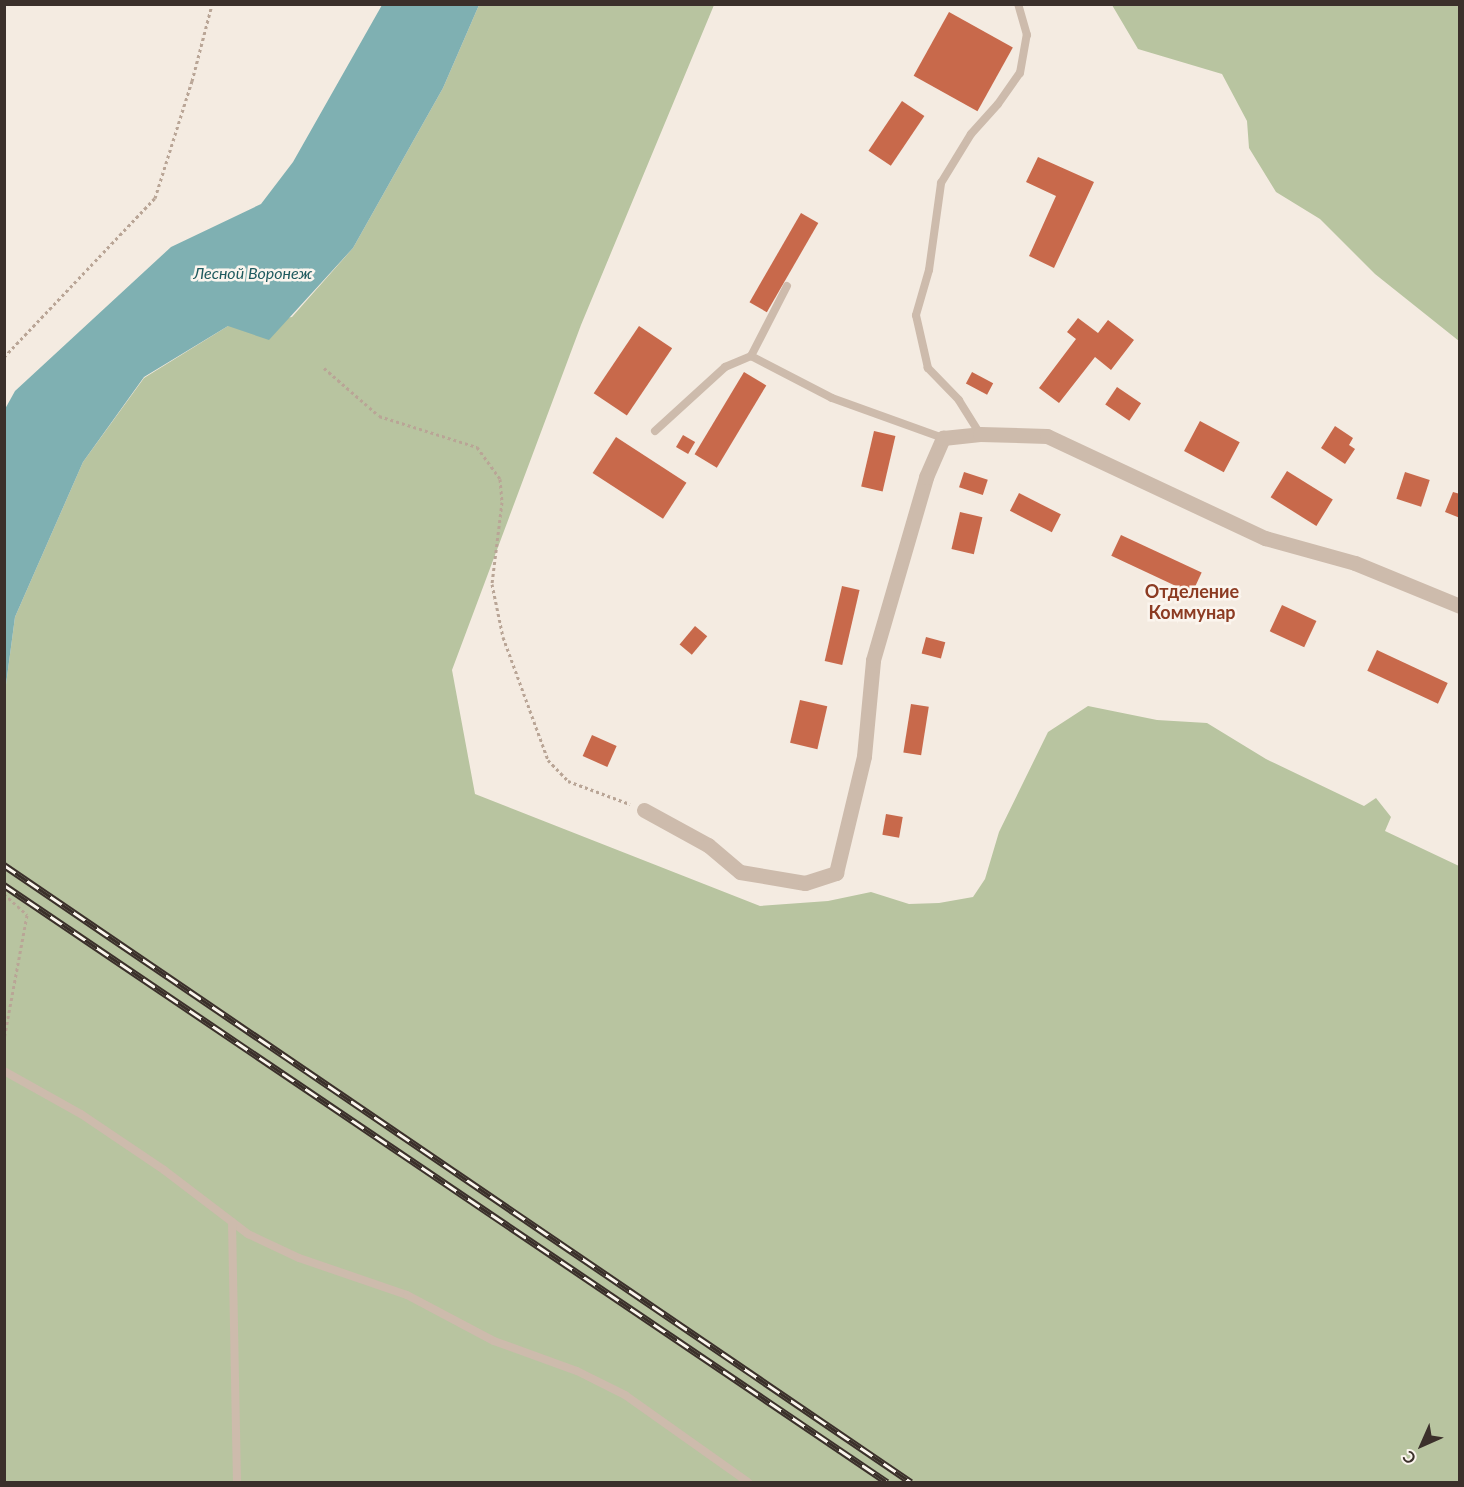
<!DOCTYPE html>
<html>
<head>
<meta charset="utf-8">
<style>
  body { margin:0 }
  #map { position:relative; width:1464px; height:1487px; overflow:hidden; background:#f4ebe1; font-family:Lato,sans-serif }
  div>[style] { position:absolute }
  .green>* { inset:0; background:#b8c4a0 }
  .water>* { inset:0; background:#7fb0b2 }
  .building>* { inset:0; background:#c8694b; transform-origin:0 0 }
  .path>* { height:3px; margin-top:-1.5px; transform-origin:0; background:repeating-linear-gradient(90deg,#b9a596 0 3px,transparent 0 6px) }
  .service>* { height:8px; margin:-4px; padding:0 4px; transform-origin:4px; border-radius:4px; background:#cdbbac }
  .minor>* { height:15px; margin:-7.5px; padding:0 7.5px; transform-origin:7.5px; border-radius:7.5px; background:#cdbbac }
  .rail>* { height:7px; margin-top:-3.5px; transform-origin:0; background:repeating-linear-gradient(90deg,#fbf5ee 0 14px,#3b302b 0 28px); box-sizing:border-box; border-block:2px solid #3b302b }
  span { translate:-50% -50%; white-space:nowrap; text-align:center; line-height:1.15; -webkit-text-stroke:5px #fbf5ee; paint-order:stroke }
  .water-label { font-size:16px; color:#1f5a5e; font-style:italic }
  .quarter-label { font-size:18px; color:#8c3b22; font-weight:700 }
  .frame { position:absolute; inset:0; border:6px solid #3b302b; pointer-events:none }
  .north { position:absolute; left:1392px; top:1415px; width:60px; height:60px; -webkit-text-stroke:4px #fbf5ee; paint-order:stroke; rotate:225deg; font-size:16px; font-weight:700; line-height:24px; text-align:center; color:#3b302b }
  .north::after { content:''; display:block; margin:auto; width:21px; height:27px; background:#3b302b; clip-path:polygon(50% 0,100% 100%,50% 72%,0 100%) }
</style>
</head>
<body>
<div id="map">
  <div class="green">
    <i style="clip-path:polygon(479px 5px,714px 5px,581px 325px,452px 670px,475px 794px,760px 906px,828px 901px,871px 892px,909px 904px,939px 903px,973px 897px,985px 879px,999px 832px,1048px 732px,1088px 706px,1157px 720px,1207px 723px,1266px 759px,1364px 806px,1376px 798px,1391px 817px,1385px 831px,1459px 866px,1459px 1482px,5px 1482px,5px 692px,15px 617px,83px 462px,144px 378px,228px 326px,292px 317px,353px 248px,443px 88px)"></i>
    <i style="clip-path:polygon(1112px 5px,1459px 5px,1459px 341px,1375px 274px,1320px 219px,1276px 192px,1249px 148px,1247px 121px,1222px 74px,1138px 49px)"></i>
  </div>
  <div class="water">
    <i style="clip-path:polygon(382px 5px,479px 5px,443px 88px,353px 248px,269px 340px,228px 326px,144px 377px,83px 462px,15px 617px,5px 692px,5px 409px,15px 391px,171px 247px,261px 204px,293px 162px)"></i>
  </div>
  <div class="building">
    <i style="left:949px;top:12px;width:73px;height:73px;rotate:29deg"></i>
    <i style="left:902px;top:101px;width:27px;height:60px;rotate:34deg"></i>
    <i style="clip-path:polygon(1038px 157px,1094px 182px,1054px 268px,1029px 256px,1056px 196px,1026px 182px)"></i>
    <i style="left:801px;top:213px;width:20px;height:103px;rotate:30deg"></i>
    <i style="clip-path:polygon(1078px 318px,1098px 333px,1108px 320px,1134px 340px,1111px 370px,1095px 357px,1059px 403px,1039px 388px,1076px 339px,1067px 332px)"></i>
    <i style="left:639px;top:326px;width:40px;height:81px;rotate:34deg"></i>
    <i style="left:744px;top:372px;width:26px;height:96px;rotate:31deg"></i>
    <i style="left:972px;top:372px;width:24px;height:13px;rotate:28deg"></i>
    <i style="left:1117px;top:387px;width:29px;height:21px;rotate:34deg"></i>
    <i style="left:1200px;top:421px;width:45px;height:34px;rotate:28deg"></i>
    <i style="clip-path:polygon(1335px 426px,1353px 438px,1349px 445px,1355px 449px,1345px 464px,1321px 448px)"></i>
    <i style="left:874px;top:431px;width:22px;height:57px;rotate:13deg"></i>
    <i style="left:683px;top:435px;width:14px;height:14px;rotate:30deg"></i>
    <i style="left:616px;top:437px;width:84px;height:43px;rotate:33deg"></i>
    <i style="left:1287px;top:471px;width:54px;height:31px;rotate:32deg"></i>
    <i style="left:964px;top:472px;width:25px;height:16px;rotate:18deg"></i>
    <i style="left:1405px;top:472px;width:26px;height:28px;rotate:18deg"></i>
    <i style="clip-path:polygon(1453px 492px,1460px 494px,1460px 518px,1445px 512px)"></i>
    <i style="left:1019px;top:493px;width:47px;height:20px;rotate:27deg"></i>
    <i style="left:960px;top:512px;width:23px;height:38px;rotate:13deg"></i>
    <i style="left:1121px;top:535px;width:89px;height:23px;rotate:25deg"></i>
    <i style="left:842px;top:586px;width:18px;height:77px;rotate:13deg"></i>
    <i style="left:1282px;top:605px;width:38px;height:29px;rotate:25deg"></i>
    <i style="left:695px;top:626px;width:16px;height:24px;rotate:40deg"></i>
    <i style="left:926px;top:637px;width:20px;height:17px;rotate:15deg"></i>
    <i style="left:1377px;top:650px;width:78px;height:23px;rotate:25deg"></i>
    <i style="left:800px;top:700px;width:28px;height:44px;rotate:13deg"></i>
    <i style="left:911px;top:704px;width:18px;height:49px;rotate:9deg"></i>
    <i style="left:592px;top:735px;width:27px;height:23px;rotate:24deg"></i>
    <i style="left:886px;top:814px;width:17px;height:21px;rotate:10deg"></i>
  </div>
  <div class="path">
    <i style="left:4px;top:357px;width:219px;rotate:-46.5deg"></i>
    <i style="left:155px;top:198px;width:123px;rotate:-72.5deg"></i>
    <i style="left:192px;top:81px;width:80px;rotate:-75.4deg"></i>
    <i style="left:324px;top:368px;width:73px;rotate:41.1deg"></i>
    <i style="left:379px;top:416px;width:103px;rotate:17.6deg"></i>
    <i style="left:477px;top:447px;width:39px;rotate:54deg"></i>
    <i style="left:500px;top:479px;width:23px;rotate:85deg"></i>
    <i style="left:502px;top:502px;width:83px;rotate:97deg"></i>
    <i style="left:492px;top:584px;width:54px;rotate:78.3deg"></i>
    <i style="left:503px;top:637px;width:131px;rotate:69.9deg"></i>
    <i style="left:548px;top:760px;width:29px;rotate:46deg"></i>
    <i style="left:568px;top:781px;width:66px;rotate:20.4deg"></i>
    <i style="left:4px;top:894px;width:31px;rotate:42deg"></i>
    <i style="left:27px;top:915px;width:126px;rotate:100.5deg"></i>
  </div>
  <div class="service">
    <i style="left:787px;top:286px;width:79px;rotate:117.2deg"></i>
    <i style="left:751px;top:356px;width:91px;rotate:27.4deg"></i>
    <i style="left:832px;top:398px;width:118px;rotate:19.8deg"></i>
    <i style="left:655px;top:431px;width:95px;rotate:-42.4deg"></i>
    <i style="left:725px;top:367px;width:28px;rotate:-23deg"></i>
    <i style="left:980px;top:434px;width:40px;rotate:-122deg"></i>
    <i style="left:959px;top:400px;width:45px;rotate:-134.1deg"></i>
    <i style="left:928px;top:368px;width:54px;rotate:-102.8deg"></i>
    <i style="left:916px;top:315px;width:47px;rotate:-73.9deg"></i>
    <i style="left:929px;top:270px;width:88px;rotate:-82.1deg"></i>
    <i style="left:941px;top:183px;width:57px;rotate:-58.5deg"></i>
    <i style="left:971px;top:134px;width:40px;rotate:-48deg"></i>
    <i style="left:998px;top:104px;width:38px;rotate:-55deg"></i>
    <i style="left:1020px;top:73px;width:39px;rotate:-80deg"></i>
    <i style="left:1027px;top:35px;width:32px;rotate:-106deg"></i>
    <i style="left:4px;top:1071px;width:88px;rotate:29.2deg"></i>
    <i style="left:81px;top:1114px;width:100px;rotate:34deg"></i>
    <i style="left:164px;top:1170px;width:106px;rotate:37.3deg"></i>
    <i style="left:248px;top:1234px;width:56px;rotate:25.2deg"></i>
    <i style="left:299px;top:1258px;width:114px;rotate:18.9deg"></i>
    <i style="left:407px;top:1295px;width:98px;rotate:27.9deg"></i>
    <i style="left:494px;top:1341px;width:88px;rotate:19.9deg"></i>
    <i style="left:577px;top:1371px;width:54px;rotate:26.6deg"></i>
    <i style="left:625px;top:1395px;width:151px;rotate:35.3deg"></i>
    <i style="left:232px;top:1222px;width:260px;rotate:88.9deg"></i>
  </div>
  <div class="minor">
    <i style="left:644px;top:810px;width:73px;rotate:28.7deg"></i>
    <i style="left:708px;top:845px;width:42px;rotate:40.2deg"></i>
    <i style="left:740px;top:872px;width:66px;rotate:9.6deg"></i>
    <i style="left:805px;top:883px;width:33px;rotate:-18deg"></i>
    <i style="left:836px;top:873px;width:120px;rotate:-76.5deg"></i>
    <i style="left:864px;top:756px;width:96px;rotate:-84.6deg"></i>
    <i style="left:873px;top:660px;width:191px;rotate:-73.8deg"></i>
    <i style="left:926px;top:477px;width:43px;rotate:-66.4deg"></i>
    <i style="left:943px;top:438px;width:37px;rotate:-6deg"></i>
    <i style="left:980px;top:434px;width:67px;rotate:1.7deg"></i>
    <i style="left:1047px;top:436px;width:241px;rotate:25.1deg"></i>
    <i style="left:1265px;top:538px;width:93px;rotate:15.5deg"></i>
    <i style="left:1355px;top:563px;width:113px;rotate:22.3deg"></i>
  </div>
  <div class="rail">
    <i style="left:4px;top:865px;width:1097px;rotate:34.23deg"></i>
    <i style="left:4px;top:885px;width:1066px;rotate:34.06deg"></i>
  </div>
  <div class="water-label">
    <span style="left:253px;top:273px">Лесной Воронеж</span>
  </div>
  <div class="quarter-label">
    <span style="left:1192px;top:602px">Отделение<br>Коммунар</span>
  </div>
  <div class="frame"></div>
  <div class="north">С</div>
</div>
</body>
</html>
